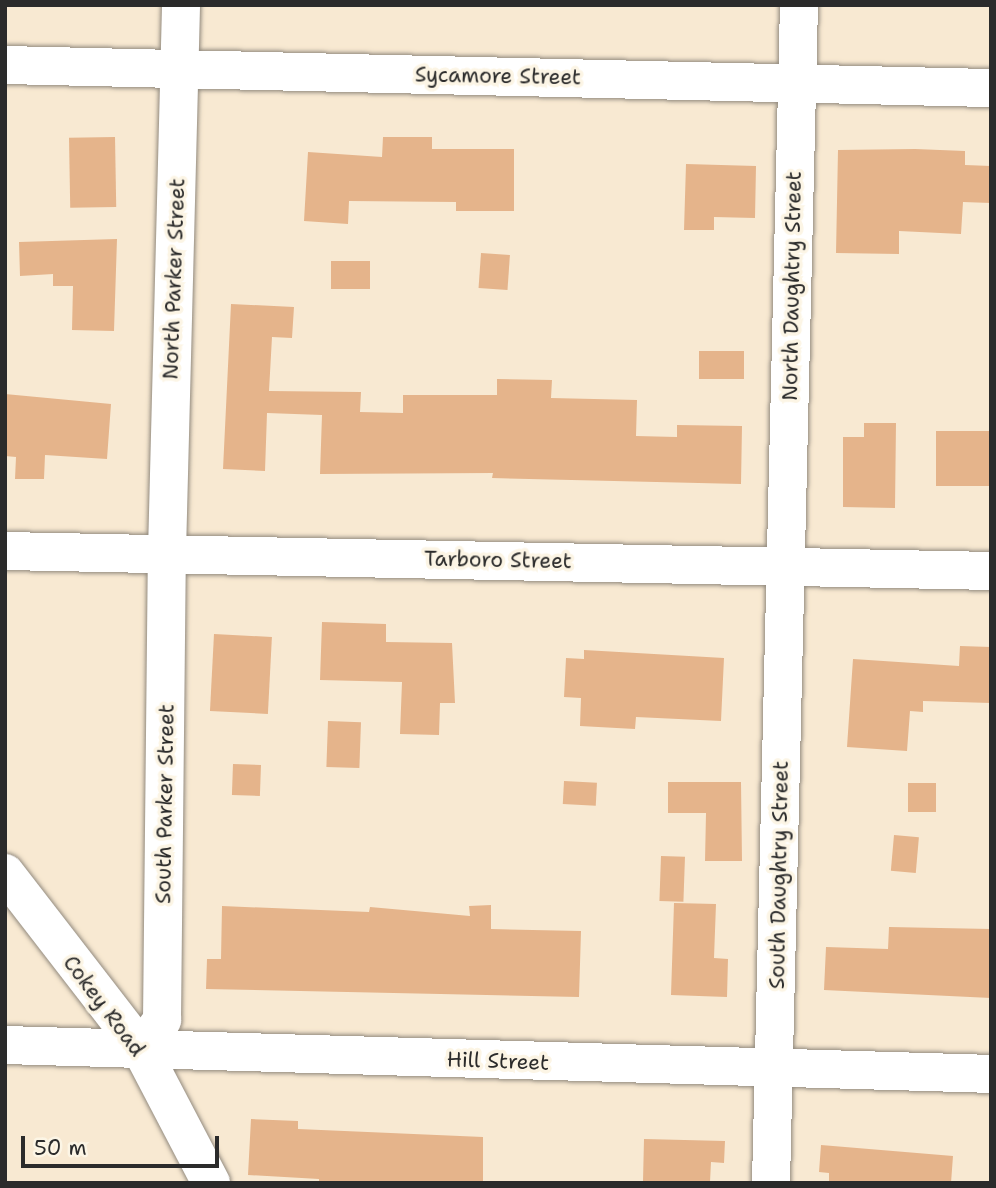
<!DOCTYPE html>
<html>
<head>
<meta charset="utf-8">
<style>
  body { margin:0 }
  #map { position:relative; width:996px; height:1188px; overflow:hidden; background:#f8e9d2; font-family:"Shantell Sans",sans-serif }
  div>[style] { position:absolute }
  .building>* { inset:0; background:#e5b48b; transform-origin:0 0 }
  .roads { filter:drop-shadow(0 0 2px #928a7e) drop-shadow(0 0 2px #928a7e) }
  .minor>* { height:38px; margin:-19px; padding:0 19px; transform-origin:19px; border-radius:19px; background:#fff }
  span { translate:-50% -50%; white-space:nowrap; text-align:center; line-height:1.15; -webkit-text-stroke:7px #fcf5e5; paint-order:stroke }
  .street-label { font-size:21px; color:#2b2b2b }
  .frame { position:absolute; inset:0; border:7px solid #2b2b2b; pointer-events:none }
  .scale { position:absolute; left:21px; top:1136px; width:198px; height:32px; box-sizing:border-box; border:4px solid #2b2b2b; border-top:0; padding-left:9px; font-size:21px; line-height:24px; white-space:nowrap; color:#2b2b2b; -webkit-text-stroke:5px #fcf5e5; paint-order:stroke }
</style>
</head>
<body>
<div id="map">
  <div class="building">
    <i style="left:115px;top:137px;width:70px;height:46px;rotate:89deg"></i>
    <i style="clip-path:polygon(383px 137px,432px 137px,432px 149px,514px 149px,514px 211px,456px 211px,456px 202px,349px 201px,348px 224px,304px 221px,308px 152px,382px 157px)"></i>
    <i style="clip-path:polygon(915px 149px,965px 151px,965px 165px,991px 166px,991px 203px,963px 202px,961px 234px,899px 231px,899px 254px,836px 253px,838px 150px)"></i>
    <i style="clip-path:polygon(686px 164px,756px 166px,755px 218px,714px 217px,714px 230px,684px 230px)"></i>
    <i style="clip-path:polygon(117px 239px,114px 331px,72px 330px,73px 286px,53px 286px,53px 274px,20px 276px,19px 242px)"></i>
    <i style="left:481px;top:253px;width:29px;height:35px;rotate:4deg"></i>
    <i style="left:331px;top:261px;width:39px;height:28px"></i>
    <i style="clip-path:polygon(231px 304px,294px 307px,292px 338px,272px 337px,269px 391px,361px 392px,360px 412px,403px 413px,403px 395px,497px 395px,497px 379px,552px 380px,551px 398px,637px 400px,636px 436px,677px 437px,677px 425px,742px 426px,741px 484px,492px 478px,493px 473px,320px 474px,322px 415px,267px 413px,265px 471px,223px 469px)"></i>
    <i style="left:699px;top:351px;width:45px;height:28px"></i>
    <i style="clip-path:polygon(5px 394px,111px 404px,107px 459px,45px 455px,44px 479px,15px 479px,16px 457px,5px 456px)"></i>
    <i style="clip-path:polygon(864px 423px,896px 423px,895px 508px,843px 507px,843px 437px,864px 437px)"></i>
    <i style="left:991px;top:431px;width:55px;height:55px;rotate:90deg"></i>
    <i style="clip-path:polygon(322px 622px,386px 624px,386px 642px,452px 643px,455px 703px,440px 703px,439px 735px,400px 734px,402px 682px,320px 680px)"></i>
    <i style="left:214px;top:634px;width:58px;height:77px;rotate:3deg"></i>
    <i style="clip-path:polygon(960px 646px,991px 647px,991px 703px,923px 701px,923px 712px,910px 711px,907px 751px,847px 747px,853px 659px,959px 666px)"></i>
    <i style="clip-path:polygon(584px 650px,724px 658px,721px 721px,636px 717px,635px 729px,580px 726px,581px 698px,564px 697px,566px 658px,584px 659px)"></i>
    <i style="left:328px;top:721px;width:33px;height:46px;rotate:2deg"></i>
    <i style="left:233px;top:764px;width:28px;height:31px;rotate:2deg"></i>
    <i style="left:564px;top:781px;width:33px;height:23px;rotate:3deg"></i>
    <i style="clip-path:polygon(668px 782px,741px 782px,742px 861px,705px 861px,706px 813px,668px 813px)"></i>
    <i style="left:908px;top:783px;width:28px;height:29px"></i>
    <i style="left:894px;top:835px;width:25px;height:36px;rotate:5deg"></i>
    <i style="left:661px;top:856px;width:24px;height:45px;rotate:2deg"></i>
    <i style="clip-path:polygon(674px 903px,716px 904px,714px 958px,728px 959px,727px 997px,671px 995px)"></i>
    <i style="clip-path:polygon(491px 905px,491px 929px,581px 931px,579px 997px,206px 989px,207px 959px,221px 959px,222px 906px,369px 912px,370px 907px,470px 916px,469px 906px)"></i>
    <i style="clip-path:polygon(889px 927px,991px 929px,991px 998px,824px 990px,826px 947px,888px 949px)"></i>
    <i style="clip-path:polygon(251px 1119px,298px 1121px,298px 1129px,483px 1137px,483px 1183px,319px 1183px,319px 1179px,248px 1175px)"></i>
    <i style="clip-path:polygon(644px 1139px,725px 1141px,724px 1163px,711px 1162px,710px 1182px,643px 1181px)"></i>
    <i style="clip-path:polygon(821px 1145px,953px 1156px,951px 1183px,829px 1183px,829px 1173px,819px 1172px)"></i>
  </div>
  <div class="roads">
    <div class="minor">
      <i style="left:5px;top:65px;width:986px;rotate:1.34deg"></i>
      <i style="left:5px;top:551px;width:986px;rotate:1.16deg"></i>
      <i style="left:5px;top:873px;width:222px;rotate:52.3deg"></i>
      <i style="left:141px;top:1049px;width:151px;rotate:62.4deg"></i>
      <i style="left:5px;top:1045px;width:986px;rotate:1.68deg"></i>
      <i style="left:141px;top:1049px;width:36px;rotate:-54deg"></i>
      <i style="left:162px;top:1020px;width:468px;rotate:-89.4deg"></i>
      <i style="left:167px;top:552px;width:547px;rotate:-88.53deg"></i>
      <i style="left:771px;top:1183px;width:1178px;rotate:-88.64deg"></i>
    </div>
  </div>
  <div class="street-label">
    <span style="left:498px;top:76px;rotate:1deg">Sycamore Street</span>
    <span style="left:174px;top:279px;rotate:-88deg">North Parker Street</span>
    <span style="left:792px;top:286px;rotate:-89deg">North Daughtry Street</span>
    <span style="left:498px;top:560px;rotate:1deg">Tarboro Street</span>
    <span style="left:165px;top:804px;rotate:-89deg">South Parker Street</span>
    <span style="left:779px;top:875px;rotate:-89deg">South Daughtry Street</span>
    <span style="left:104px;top:1006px;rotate:53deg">Cokey Road</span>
    <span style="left:498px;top:1061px;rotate:2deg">Hill Street</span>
  </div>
  <div class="frame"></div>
  <div class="scale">50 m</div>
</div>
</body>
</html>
